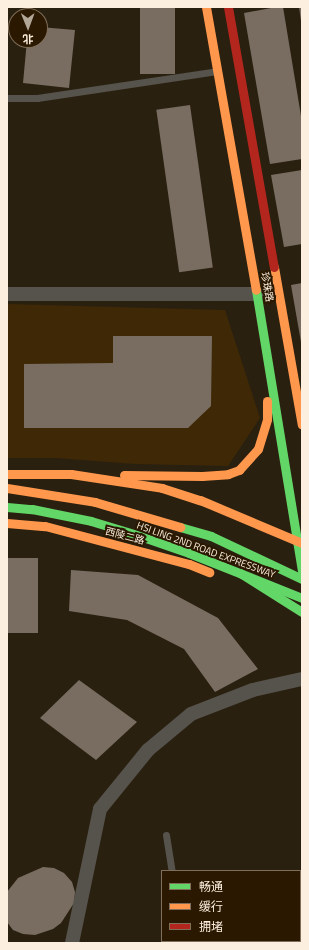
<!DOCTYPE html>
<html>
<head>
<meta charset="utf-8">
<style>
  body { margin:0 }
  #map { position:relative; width:309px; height:950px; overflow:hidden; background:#2a2010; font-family:"Titillium Web","Noto Sans SC",sans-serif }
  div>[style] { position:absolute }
  .built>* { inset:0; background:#3e2806 }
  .building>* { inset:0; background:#796d62; transform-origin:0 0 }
  .lane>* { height:7px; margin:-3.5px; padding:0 3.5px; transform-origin:3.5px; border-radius:3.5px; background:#56534c }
  .street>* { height:14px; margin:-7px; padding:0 7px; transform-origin:7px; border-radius:7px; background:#56534c }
  .fast>* { height:9px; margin:-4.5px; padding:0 4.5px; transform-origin:4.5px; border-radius:4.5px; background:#63d668 }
  .slow>* { height:9px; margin:-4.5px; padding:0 4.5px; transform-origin:4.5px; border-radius:4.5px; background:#ff974d }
  .jam>* { height:9px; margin:-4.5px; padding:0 4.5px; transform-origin:4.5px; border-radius:4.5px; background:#b3261e }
  .fast-bridge>* { height:9px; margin:-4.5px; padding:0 4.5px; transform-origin:4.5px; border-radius:4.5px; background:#63d668 }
  span { translate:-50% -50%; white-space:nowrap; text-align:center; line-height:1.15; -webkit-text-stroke:4px #2b1800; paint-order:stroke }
  .street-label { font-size:10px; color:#fcefdf }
  .frame { position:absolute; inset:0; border:8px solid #fcefdf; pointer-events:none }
  .legend { position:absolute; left:161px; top:870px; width:140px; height:72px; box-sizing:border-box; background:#2b1800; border:1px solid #7f6e59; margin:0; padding:5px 7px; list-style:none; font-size:12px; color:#fcefdf }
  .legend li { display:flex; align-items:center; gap:8px; height:20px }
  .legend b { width:20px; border:1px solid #7f6e59 }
  .north { position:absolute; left:8px; top:8px; width:40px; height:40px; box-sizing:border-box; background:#2b1800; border:1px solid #7f6e59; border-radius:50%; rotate:179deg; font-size:11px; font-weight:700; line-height:16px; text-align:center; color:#fcefdf }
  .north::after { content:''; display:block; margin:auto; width:14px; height:18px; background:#b2a797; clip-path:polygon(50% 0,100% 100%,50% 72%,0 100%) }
</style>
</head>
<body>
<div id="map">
  <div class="built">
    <i style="clip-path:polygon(7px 304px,225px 310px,260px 418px,228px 466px,135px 464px,56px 458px,7px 458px)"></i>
  </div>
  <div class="building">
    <i style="left:140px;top:7px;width:35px;height:67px"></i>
    <i style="clip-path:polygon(276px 7px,283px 7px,302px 122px,302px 159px,270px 164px,244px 13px)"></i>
    <i style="clip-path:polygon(299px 7px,302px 7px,302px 21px,301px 21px)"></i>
    <i style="clip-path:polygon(40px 27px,75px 30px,69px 88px,23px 83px,27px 40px,40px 40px)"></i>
    <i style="left:190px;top:105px;width:164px;height:34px;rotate:82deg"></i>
    <i style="clip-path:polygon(302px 170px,302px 244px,284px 247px,271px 175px)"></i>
    <i style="clip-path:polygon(302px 283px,302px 342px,301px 342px,291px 285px)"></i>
    <i style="clip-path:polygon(113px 336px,212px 336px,211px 406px,188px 428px,24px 428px,24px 364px,113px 363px)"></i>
    <i style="left:7px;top:558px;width:31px;height:75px"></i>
    <i style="clip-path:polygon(71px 570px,138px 575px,218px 618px,258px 669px,215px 692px,184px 649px,127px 620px,69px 611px)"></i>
    <i style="clip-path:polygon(79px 680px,137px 722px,96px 760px,40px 718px)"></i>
    <i style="clip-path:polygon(43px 867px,54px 868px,64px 873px,72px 882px,75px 892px,74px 903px,61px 923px,53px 929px,35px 935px,23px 934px,13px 930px,7px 922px,7px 892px,18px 878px)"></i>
  </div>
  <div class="lane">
    <i style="left:7px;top:98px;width:30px"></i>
    <i style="left:37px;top:98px;width:182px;rotate:-8.5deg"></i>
    <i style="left:166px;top:835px;width:36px;rotate:81deg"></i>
    <i style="left:300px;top:875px;width:2px"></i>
    <i style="left:181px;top:941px;width:2px;rotate:63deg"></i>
    <i style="left:273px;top:941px;width:2px;rotate:90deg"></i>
  </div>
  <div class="street">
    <i style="left:7px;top:294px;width:250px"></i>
    <i style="left:72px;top:943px;width:137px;rotate:-78.2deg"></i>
    <i style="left:100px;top:809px;width:76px;rotate:-50.9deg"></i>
    <i style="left:148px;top:750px;width:56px;rotate:-39.9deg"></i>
    <i style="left:191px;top:714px;width:66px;rotate:-21.2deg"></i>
    <i style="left:253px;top:690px;width:50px;rotate:-12.7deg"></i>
  </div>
  <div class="fast">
    <i style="left:256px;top:290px;width:286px;rotate:80.7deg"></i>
    <i style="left:7px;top:507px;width:25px;rotate:5deg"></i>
    <i style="left:32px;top:509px;width:60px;rotate:11.5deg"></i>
    <i style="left:91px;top:521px;width:51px;rotate:17deg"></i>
    <i style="left:140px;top:536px;width:52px;rotate:19.1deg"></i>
    <i style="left:189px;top:553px;width:122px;rotate:21.7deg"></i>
    <i style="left:180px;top:527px;width:32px;rotate:16deg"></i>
    <i style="left:211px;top:536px;width:101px;rotate:25.3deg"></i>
  </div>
  <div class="slow">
    <i style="left:206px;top:7px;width:287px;rotate:80deg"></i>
    <i style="left:274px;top:267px;width:160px;rotate:80deg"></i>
    <i style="left:7px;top:474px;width:64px"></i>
    <i style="left:71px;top:474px;width:92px;rotate:8.7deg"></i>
    <i style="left:162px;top:488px;width:40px;rotate:18deg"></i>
    <i style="left:200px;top:500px;width:111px;rotate:22.9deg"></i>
    <i style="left:124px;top:475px;width:78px;rotate:0.7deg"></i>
    <i style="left:202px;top:476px;width:26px;rotate:-4deg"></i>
    <i style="left:228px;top:474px;width:12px;rotate:-20deg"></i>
    <i style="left:239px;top:470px;width:28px;rotate:-48deg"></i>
    <i style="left:258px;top:449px;width:31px;rotate:-73deg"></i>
    <i style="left:267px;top:419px;width:18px;rotate:-90deg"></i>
    <i style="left:7px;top:488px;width:89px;rotate:9deg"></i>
    <i style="left:95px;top:502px;width:89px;rotate:16.4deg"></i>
    <i style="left:7px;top:523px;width:38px;rotate:5deg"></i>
    <i style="left:45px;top:526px;width:149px;rotate:14.8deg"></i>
    <i style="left:189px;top:564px;width:22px;rotate:22deg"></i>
  </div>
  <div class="jam">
    <i style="left:228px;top:7px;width:264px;rotate:80deg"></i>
  </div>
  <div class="fast-bridge">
    <i style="left:240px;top:573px;width:73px;rotate:32.2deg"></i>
  </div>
  <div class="street-label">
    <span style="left:267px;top:287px;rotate:80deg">珍珠路</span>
    <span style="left:125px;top:536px;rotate:15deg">西陵二路</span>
    <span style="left:206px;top:550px;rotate:20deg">HSI LING 2ND ROAD EXPRESSWAY</span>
  </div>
  <div class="frame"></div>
  <ul class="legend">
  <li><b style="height:5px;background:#63d668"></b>畅通</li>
  <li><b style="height:5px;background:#ff974d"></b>缓行</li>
  <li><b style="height:5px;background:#b3261e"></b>拥堵</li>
  </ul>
  <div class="north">北</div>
</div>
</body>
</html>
